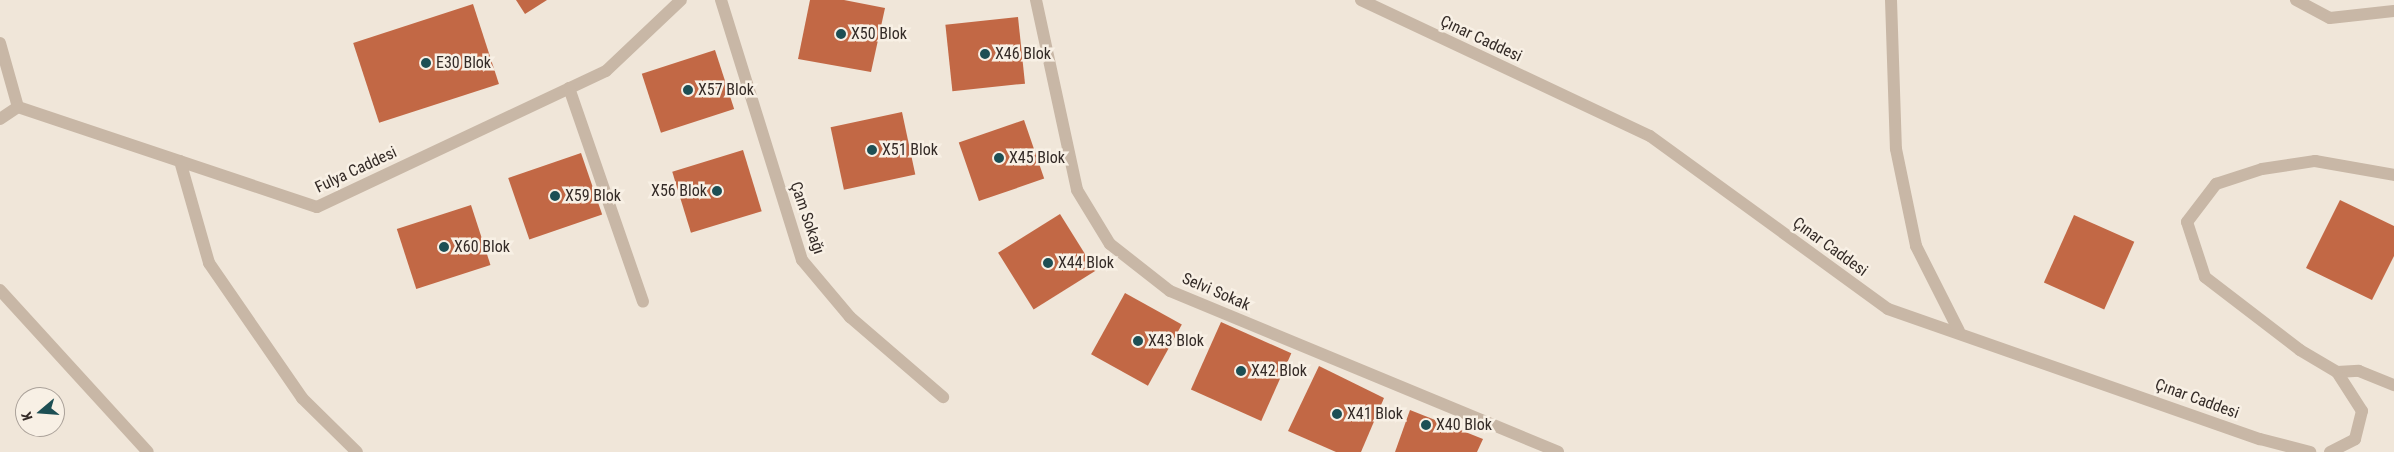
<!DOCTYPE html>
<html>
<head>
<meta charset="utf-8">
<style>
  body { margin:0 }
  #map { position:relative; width:2394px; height:452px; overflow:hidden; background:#f0e6d9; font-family:"Roboto Condensed",sans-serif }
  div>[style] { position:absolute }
  .building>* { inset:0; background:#c26845; transform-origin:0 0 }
  .service>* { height:12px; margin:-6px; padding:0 6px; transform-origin:6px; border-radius:6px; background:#c8b7a6 }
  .minor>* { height:12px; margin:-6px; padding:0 6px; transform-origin:6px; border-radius:6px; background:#c8b7a6 }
  .dots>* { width:14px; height:14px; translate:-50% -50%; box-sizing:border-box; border:2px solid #f8f0e5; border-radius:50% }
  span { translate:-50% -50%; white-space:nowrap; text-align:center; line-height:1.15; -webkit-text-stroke:5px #f8f0e5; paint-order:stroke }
  .poi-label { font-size:16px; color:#342b27 }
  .left { translate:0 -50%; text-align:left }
  .right { translate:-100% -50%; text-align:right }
  .street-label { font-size:16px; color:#342b27 }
  .north { position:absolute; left:15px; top:387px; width:50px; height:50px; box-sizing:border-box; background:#f8f0e5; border:1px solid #aaa199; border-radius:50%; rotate:252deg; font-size:14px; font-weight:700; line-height:20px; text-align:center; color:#342b27 }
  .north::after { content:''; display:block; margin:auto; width:18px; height:22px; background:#1d4f54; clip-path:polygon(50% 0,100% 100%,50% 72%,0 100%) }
</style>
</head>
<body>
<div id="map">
  <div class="building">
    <i style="clip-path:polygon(516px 0,547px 0,525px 14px)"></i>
    <i style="clip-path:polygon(810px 0,844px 0,885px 8px,871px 72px,798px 59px)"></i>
    <i style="left:473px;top:4px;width:84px;height:126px;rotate:72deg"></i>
    <i style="left:1018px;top:17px;width:67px;height:73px;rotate:84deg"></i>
    <i style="left:715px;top:50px;width:62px;height:77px;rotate:72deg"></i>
    <i style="left:902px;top:112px;width:64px;height:73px;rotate:78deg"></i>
    <i style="left:1024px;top:120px;width:62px;height:69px;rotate:71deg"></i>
    <i style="left:743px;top:150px;width:64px;height:74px;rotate:73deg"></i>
    <i style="left:581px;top:153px;width:65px;height:77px;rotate:71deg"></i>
    <i style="clip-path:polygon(2340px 200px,2394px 226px,2394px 256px,2372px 300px,2306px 268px)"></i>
    <i style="left:471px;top:205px;width:63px;height:78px;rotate:72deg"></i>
    <i style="left:1060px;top:214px;width:67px;height:73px;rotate:58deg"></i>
    <i style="left:2074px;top:215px;width:66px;height:74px;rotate:24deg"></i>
    <i style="left:1125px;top:293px;width:65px;height:70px;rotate:29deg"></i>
    <i style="left:1221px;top:322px;width:77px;height:74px;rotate:24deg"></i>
    <i style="clip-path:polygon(1319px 366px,1384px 398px,1361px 452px,1336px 452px,1288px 431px)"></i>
    <i style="clip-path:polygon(1410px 410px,1483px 439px,1477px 452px,1395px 452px)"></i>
  </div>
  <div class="service">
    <i style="left:2337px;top:372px;width:22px;rotate:-3deg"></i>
    <i style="left:2359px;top:371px;width:38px;rotate:22deg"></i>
  </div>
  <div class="minor">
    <i style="left:721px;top:0;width:272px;rotate:72.7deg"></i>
    <i style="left:802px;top:260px;width:75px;rotate:49.9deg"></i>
    <i style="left:850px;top:317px;width:123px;rotate:40.7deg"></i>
    <i style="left:1036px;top:0;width:194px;rotate:77.8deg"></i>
    <i style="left:1077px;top:190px;width:63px;rotate:58.6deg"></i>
    <i style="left:1110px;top:244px;width:76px;rotate:38.1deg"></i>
    <i style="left:1170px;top:291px;width:420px;rotate:22.5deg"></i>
    <i style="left:1361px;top:0;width:319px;rotate:25.2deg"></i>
    <i style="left:1650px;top:136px;width:294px;rotate:36deg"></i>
    <i style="left:1888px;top:309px;width:394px;rotate:19.3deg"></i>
    <i style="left:2260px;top:439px;width:52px;rotate:14.6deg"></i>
    <i style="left:1891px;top:0;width:149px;rotate:88.1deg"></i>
    <i style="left:1896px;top:149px;width:99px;rotate:78.3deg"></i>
    <i style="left:1916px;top:246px;width:95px;rotate:63.2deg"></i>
    <i style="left:2296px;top:0;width:38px;rotate:28deg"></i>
    <i style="left:2330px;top:18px;width:64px;rotate:-6.2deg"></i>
    <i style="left:0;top:43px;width:66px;rotate:74.3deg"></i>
    <i style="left:18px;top:107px;width:315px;rotate:18.5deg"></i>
    <i style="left:317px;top:207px;width:319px;rotate:-25.2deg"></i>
    <i style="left:606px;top:71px;width:103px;rotate:-43.4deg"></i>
    <i style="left:569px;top:88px;width:226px;rotate:70.9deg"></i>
    <i style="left:0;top:119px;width:22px;rotate:-34deg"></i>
    <i style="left:180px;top:161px;width:106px;rotate:74.1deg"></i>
    <i style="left:209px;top:263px;width:164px;rotate:55.4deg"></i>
    <i style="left:302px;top:398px;width:77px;rotate:44.5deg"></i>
    <i style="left:0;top:290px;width:219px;rotate:47.6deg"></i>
    <i style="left:2330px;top:452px;width:28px;rotate:-27deg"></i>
    <i style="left:2355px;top:439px;width:29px;rotate:-76deg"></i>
    <i style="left:2362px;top:411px;width:46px;rotate:-122.7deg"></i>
    <i style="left:2337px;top:372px;width:43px;rotate:-149.3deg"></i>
    <i style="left:2300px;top:350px;width:120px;rotate:-142.5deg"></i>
    <i style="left:2205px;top:277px;width:58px;rotate:-108.1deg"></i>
    <i style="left:2187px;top:222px;width:48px;rotate:-52.7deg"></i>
    <i style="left:2216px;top:184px;width:48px;rotate:-18.1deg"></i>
    <i style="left:2262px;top:169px;width:54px;rotate:-8.6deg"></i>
    <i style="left:2315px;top:161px;width:80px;rotate:10deg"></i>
  </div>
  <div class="dots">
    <i style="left:841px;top:34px;background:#1d4f54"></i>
    <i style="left:985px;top:54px;background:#1d4f54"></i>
    <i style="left:426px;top:63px;background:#1d4f54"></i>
    <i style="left:688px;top:90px;background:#1d4f54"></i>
    <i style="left:872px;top:150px;background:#1d4f54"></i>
    <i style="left:999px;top:158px;background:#1d4f54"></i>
    <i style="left:717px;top:191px;background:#1d4f54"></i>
    <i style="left:555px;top:196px;background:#1d4f54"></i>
    <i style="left:444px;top:247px;background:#1d4f54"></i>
    <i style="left:1048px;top:263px;background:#1d4f54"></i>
    <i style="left:1138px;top:341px;background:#1d4f54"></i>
    <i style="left:1241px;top:371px;background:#1d4f54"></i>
    <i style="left:1337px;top:414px;background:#1d4f54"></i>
    <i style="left:1426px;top:425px;background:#1d4f54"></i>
  </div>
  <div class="poi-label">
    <span class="left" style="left:851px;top:34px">X50 Blok</span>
    <span class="left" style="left:995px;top:54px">X46 Blok</span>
    <span class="left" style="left:436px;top:63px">E30 Blok</span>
    <span class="left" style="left:698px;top:90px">X57 Blok</span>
    <span class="left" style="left:882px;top:150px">X51 Blok</span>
    <span class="left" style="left:1009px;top:158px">X45 Blok</span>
    <span class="right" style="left:707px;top:191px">X56 Blok</span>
    <span class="left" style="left:565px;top:196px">X59 Blok</span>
    <span class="left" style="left:454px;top:247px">X60 Blok</span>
    <span class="left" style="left:1058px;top:263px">X44 Blok</span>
    <span class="left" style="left:1148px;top:341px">X43 Blok</span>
    <span class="left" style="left:1251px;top:371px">X42 Blok</span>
    <span class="left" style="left:1347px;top:414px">X41 Blok</span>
    <span class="left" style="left:1436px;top:425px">X40 Blok</span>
  </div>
  <div class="street-label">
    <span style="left:1481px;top:39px;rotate:25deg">Çınar Caddesi</span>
    <span style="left:356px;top:170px;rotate:-25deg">Fulya Caddesi</span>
    <span style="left:807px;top:218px;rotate:71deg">Çam Sokağı</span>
    <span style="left:1830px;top:247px;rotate:36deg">Çınar Caddesi</span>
    <span style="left:1216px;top:292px;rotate:23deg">Selvi Sokak</span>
    <span style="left:2197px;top:399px;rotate:20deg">Çınar Caddesi</span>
  </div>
  <div class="north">K</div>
</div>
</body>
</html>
